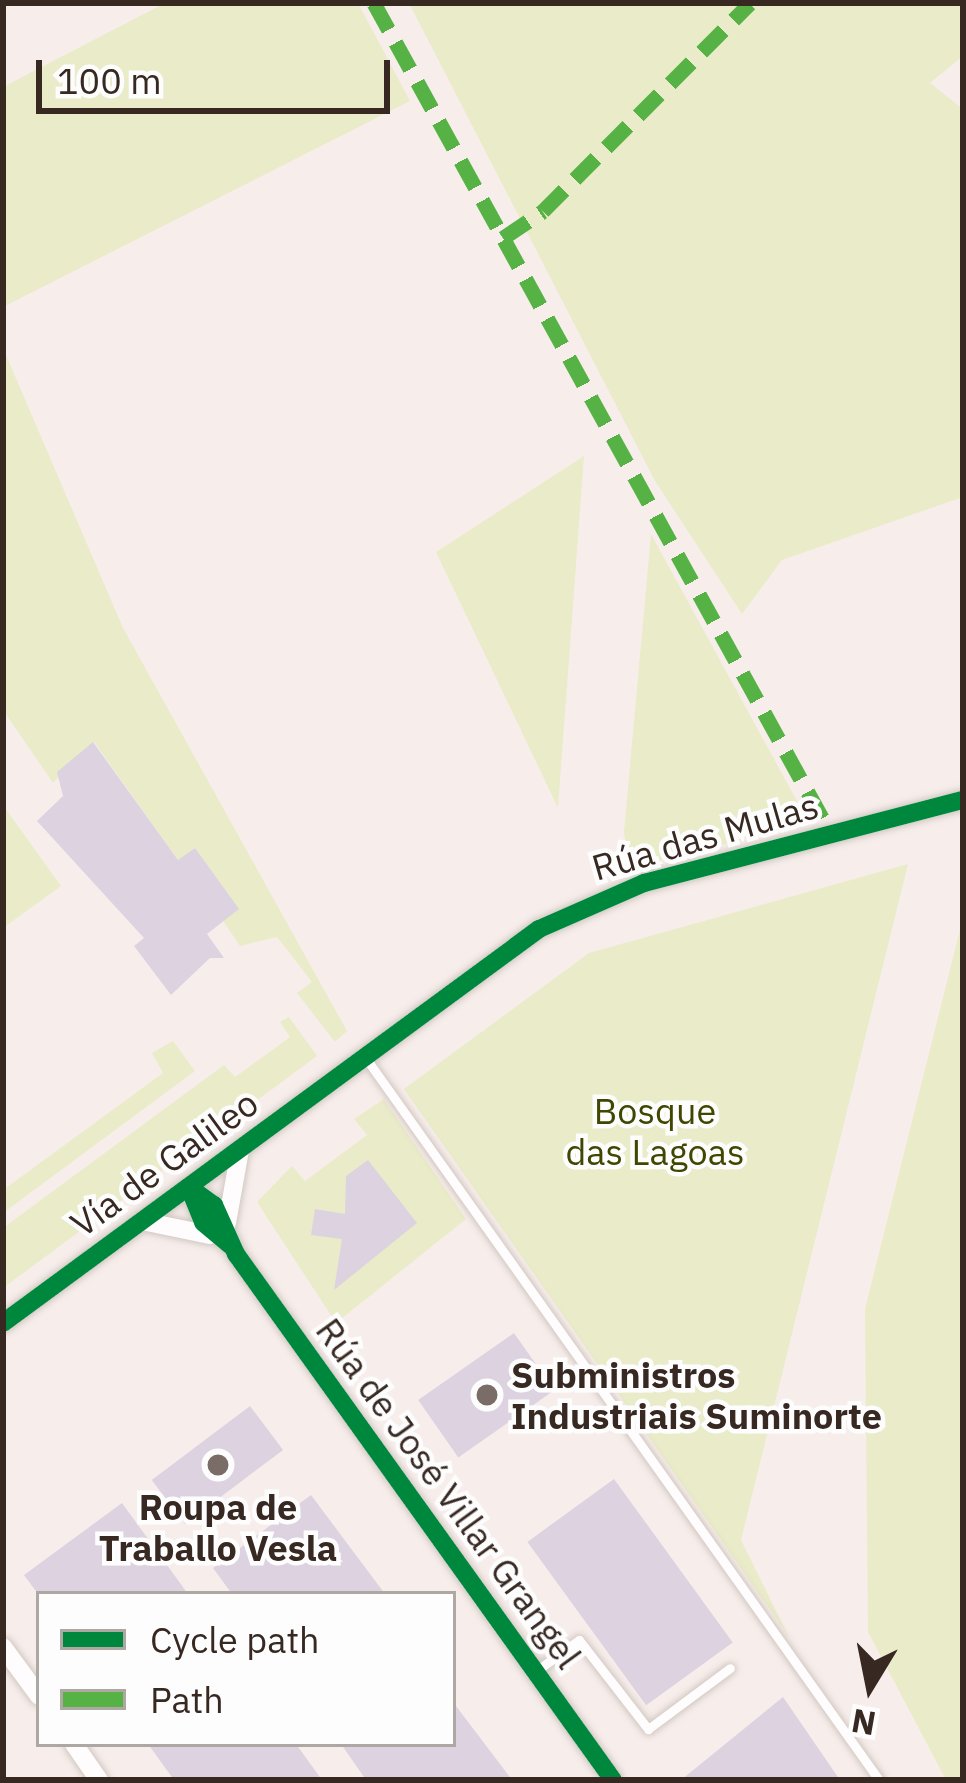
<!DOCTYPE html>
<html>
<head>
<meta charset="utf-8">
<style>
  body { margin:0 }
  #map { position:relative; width:966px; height:1783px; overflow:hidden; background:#f7eeeb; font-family:"IBM Plex Sans",sans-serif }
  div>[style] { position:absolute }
  .green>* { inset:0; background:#eaebc9 }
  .building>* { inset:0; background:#ddd2e0; transform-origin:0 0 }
  .roads { filter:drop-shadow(0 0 3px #d2c8c3) drop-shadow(0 0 3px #d2c8c3) }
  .service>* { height:9px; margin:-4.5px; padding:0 4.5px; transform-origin:4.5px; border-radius:4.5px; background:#fefcfc }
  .minor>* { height:18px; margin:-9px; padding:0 9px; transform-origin:9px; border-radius:9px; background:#fefcfc }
  .quiet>* { height:15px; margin-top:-7.5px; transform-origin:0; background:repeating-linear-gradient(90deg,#56b245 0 30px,transparent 0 45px) }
  .cycleway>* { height:18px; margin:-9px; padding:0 9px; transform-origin:9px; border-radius:9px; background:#00873e }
  .dots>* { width:33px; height:33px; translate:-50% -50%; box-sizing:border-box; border:6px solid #fdfdfd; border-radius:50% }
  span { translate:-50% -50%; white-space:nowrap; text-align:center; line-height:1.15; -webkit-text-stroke:9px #fdfdfd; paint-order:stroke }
  .street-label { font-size:36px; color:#372822 }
  .park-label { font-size:36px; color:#414700 }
  .poi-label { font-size:36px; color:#372822; font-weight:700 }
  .left { translate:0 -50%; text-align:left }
  .frame { position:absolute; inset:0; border:6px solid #372822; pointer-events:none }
  .legend { position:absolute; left:36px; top:1591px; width:420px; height:156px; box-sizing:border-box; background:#fdfdfd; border:3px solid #aea8a5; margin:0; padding:15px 21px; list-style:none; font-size:36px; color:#372822 }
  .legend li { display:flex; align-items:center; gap:24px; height:60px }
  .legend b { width:60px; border:3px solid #aea8a5 }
  .north { position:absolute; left:810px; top:1627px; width:120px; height:120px; -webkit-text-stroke:9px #fdfdfd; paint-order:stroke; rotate:190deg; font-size:33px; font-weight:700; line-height:48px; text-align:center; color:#372822 }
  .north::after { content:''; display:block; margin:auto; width:42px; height:54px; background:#372822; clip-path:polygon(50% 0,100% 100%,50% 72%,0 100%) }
  .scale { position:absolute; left:36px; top:60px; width:354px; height:54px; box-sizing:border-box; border:6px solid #372822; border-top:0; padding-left:15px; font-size:36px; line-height:42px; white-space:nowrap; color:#372822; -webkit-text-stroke:9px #fdfdfd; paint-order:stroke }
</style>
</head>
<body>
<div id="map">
  <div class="green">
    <i style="clip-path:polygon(165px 3px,358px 3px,410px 101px,3px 307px,3px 87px)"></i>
    <i style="clip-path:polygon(409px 3px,963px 3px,963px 56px,930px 83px,963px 109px,963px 497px,782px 560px,742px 614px,655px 481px)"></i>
    <i style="clip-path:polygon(3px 348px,123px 628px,347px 1031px,335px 1042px,297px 993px,312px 982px,277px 937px,240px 946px,223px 921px,238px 909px,195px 848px,178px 860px,94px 742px,53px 783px,3px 710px)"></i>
    <i style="clip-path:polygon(584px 456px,558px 808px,436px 552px)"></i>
    <i style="clip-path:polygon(651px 534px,809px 823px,629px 868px,624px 832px)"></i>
    <i style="clip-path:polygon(3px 805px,61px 886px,3px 928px)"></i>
    <i style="clip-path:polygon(908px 864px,741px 1540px,789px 1637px,404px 1089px,589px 953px)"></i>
    <i style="clip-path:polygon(963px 918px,963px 1780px,946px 1780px,868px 1632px,865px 1309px)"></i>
    <i style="clip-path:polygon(289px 1017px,317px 1056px,3px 1288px,3px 1228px,224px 1065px,235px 1077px,290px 1037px,280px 1022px)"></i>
    <i style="clip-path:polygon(173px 1041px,195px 1071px,3px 1213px,3px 1190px,163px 1073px,152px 1053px)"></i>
    <i style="clip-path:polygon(384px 1099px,466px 1219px,336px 1323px,257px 1202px,292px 1166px,305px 1181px,367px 1135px,354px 1119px)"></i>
  </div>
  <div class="building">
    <i style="clip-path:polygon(93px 742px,178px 860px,195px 848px,239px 909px,207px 934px,224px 958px,210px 958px,171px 995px,134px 946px,144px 938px,37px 821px,63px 796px,57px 772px)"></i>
    <i style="clip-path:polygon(368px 1160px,417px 1223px,334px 1290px,342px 1239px,311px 1235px,315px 1209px,345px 1214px,346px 1176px)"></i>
    <i style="left:514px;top:1333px;width:70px;height:117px;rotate:55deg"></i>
    <i style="left:250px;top:1406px;width:55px;height:123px;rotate:53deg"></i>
    <i style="left:614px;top:1479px;width:202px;height:107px;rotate:54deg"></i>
    <i style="clip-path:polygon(311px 1495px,385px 1594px,232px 1594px,213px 1568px)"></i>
    <i style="clip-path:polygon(122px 1503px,188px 1594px,38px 1594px,24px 1575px)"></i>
    <i style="clip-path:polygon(783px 1697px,840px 1780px,681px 1780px)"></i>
    <i style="clip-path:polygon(453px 1702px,512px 1780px,366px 1780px,341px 1744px,453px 1744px)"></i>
    <i style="clip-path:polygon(148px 1744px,296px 1744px,322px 1780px,174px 1780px)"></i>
  </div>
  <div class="roads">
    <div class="service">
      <i style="left:365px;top:1057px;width:887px;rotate:54.59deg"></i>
      <i style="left:536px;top:1671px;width:53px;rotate:-35.8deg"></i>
      <i style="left:579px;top:1640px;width:113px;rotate:52.2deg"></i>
      <i style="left:648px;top:1729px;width:102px;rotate:-36.6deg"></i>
    </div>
    <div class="minor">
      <i style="left:142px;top:1221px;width:69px;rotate:11.6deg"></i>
      <i style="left:227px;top:1223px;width:74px;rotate:-79.9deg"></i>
      <i style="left:230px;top:1245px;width:35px;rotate:-140deg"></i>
      <i style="left:203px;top:1222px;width:38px;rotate:-112deg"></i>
      <i style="left:189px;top:1187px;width:31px;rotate:36deg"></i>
      <i style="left:214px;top:1205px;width:54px;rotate:65.8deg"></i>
      <i style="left:236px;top:1254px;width:647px;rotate:54.37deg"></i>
      <i style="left:3px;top:1323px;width:665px;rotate:-36.32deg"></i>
      <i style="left:539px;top:929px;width:115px;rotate:-23.7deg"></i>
      <i style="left:644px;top:883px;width:330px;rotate:-14.6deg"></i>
      <i style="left:3px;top:1647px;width:61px;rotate:53.7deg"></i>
      <i style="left:74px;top:1744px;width:44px;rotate:55.2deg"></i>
    </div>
  </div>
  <div class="quiet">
    <i style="left:374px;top:3px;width:948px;rotate:61.19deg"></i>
    <i style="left:503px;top:238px;width:48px;rotate:-34deg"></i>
    <i style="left:543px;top:211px;width:293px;rotate:-45.1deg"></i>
  </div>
  <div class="cycleway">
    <i style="left:230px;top:1245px;width:35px;rotate:-140deg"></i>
    <i style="left:203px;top:1222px;width:38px;rotate:-112deg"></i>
    <i style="left:189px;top:1187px;width:31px;rotate:36deg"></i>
    <i style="left:214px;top:1205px;width:54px;rotate:65.8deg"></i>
    <i style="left:236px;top:1254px;width:647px;rotate:54.37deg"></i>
    <i style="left:3px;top:1323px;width:665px;rotate:-36.32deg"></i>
    <i style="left:539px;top:929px;width:115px;rotate:-23.7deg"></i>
    <i style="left:644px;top:883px;width:330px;rotate:-14.6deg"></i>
  </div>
  <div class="dots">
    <i style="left:487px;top:1395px;background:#7a6d68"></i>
    <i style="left:218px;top:1465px;background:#7a6d68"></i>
  </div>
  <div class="street-label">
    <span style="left:705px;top:836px;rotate:-16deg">Rúa das Mulas</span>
    <span style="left:164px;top:1163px;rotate:-36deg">Vía de Galileo</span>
    <span style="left:449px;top:1493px;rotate:54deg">Rúa de José Villar Grangel</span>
  </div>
  <div class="park-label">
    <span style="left:655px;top:1131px">Bosque<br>das Lagoas</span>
  </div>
  <div class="poi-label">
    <span class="left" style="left:511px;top:1395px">Subministros<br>Industriais Suminorte</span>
    <span style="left:218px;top:1527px">Roupa de<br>Traballo Vesla</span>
  </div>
  <div class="frame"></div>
  <ul class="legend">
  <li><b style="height:15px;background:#00873e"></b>Cycle path</li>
  <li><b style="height:15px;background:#56b245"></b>Path</li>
  </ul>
  <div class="north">N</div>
  <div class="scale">100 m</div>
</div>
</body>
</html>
